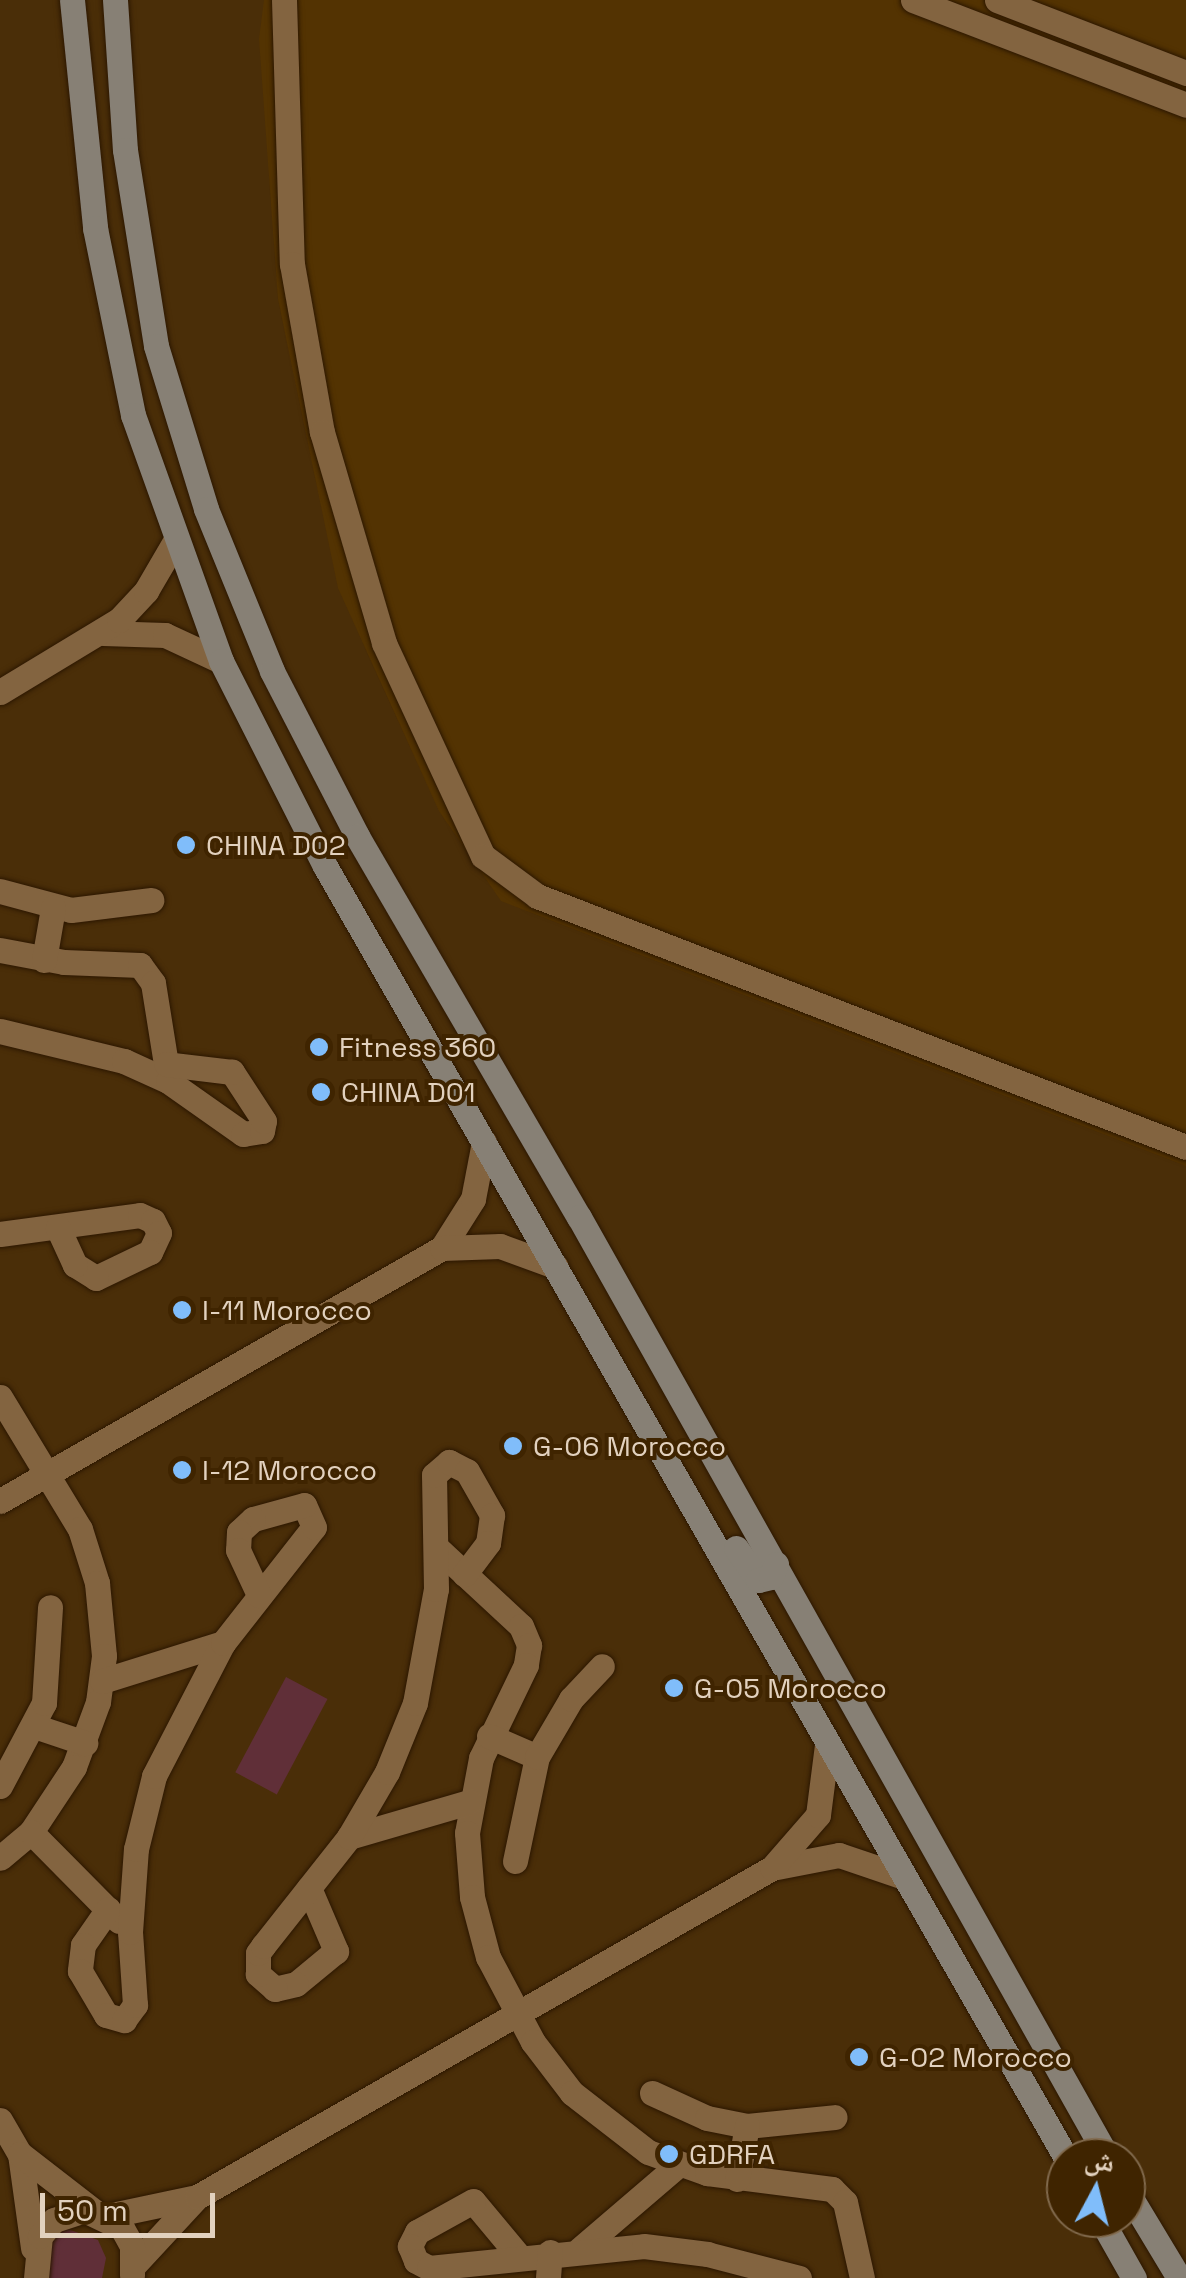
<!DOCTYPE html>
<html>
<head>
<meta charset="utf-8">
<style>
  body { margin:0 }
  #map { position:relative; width:1186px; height:2278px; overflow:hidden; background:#4a2e08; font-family:"Space Grotesk","Noto Naskh Arabic",sans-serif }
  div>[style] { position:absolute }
  .built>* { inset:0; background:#533302 }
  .green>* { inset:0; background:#602f38; transform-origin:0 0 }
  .roads { filter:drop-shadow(0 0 2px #2c1700) drop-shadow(0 0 2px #2c1700) }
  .street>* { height:25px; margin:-12.5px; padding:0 12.5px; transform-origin:12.5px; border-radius:12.5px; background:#836440 }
  .secondary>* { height:25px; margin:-12.5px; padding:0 12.5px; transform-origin:12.5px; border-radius:12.5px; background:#878075 }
  .dots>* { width:28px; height:28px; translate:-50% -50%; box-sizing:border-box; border:5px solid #3f2400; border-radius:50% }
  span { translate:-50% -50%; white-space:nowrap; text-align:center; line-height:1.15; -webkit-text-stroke:8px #3f2400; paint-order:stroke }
  .poi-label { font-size:28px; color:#e2d1be }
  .left { translate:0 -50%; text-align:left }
  .north { position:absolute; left:1046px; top:2138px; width:100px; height:100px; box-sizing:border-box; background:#3f2400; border:2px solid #80694c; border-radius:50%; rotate:7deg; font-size:28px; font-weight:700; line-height:40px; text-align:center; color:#e2d1be }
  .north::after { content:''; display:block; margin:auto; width:35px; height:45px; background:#80bdfa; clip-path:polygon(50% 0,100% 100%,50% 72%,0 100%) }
  .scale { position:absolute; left:40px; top:2193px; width:175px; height:45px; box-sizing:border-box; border:5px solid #e2d1be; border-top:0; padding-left:12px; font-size:30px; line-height:35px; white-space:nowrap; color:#e2d1be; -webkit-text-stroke:8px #3f2400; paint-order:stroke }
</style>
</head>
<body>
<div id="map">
  <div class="built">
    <i style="clip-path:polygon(264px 0,1186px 0,1186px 1166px,501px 901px,439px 811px,338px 588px,278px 299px,259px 39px)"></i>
  </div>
  <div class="green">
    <i style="left:286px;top:1677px;width:47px;height:108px;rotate:28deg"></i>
    <i style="clip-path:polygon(65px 2228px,98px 2240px,106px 2258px,102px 2278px,43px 2278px,45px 2241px)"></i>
  </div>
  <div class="roads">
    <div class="street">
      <i style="left:284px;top:0;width:264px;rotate:88.3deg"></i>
      <i style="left:292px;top:264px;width:171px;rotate:79.9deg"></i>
      <i style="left:322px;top:432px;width:220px;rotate:73.6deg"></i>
      <i style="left:384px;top:643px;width:235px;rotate:65.1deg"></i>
      <i style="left:483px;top:856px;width:67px;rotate:36.5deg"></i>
      <i style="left:537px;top:896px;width:696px;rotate:21.14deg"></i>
      <i style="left:913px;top:0;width:292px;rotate:21deg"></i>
      <i style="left:997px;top:0;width:203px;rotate:21.1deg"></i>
      <i style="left:103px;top:633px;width:62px;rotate:1.8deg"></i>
      <i style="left:165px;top:635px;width:62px;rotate:24.9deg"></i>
      <i style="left:0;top:692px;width:139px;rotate:-31.2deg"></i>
      <i style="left:119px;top:620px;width:40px;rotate:-47deg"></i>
      <i style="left:146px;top:591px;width:56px;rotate:-59.7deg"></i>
      <i style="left:0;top:891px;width:73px;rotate:15deg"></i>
      <i style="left:71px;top:910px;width:81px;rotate:-7.1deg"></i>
      <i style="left:0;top:950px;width:65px;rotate:10.6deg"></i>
      <i style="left:64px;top:962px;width:76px;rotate:2.3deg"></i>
      <i style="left:140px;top:965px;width:22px;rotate:54deg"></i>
      <i style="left:153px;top:983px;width:95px;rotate:80.9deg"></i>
      <i style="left:44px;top:960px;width:53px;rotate:-80.2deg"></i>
      <i style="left:0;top:1031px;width:128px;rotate:13.6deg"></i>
      <i style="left:124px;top:1061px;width:48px;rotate:24.4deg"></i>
      <i style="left:168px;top:1081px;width:92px;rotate:35.2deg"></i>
      <i style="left:243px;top:1134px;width:19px;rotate:-9deg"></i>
      <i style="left:262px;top:1131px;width:10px;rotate:-79deg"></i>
      <i style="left:264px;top:1121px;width:59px;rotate:-123.1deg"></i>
      <i style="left:232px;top:1072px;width:66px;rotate:-173.1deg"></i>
      <i style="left:0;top:1234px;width:141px;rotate:-7.7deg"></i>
      <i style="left:140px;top:1215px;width:14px;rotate:25deg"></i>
      <i style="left:153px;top:1221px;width:13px;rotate:63deg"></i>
      <i style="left:159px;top:1233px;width:21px;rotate:115deg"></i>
      <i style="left:150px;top:1252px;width:60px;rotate:154.3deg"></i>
      <i style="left:96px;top:1278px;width:25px;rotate:-148deg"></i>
      <i style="left:75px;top:1265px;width:41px;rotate:-114.7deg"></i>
      <i style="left:442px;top:1248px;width:58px;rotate:-57.7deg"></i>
      <i style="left:473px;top:1199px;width:58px;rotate:-79.1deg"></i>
      <i style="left:0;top:1397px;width:154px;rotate:58.8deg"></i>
      <i style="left:80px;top:1529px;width:57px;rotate:72.5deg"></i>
      <i style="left:97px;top:1583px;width:73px;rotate:84.5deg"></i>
      <i style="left:104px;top:1656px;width:46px;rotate:97.4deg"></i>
      <i style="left:98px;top:1702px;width:69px;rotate:110.3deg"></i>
      <i style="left:74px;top:1767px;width:78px;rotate:123.5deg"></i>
      <i style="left:31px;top:1832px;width:40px;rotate:140deg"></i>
      <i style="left:0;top:1501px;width:509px;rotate:-29.79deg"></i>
      <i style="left:442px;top:1248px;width:58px;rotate:-2deg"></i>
      <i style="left:500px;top:1246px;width:59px;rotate:20deg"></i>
      <i style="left:438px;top:1549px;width:113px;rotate:42.9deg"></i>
      <i style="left:521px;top:1626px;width:21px;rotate:67deg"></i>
      <i style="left:529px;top:1645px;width:20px;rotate:99deg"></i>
      <i style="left:526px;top:1665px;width:103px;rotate:115.8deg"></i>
      <i style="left:481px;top:1758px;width:76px;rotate:100.6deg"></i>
      <i style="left:467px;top:1833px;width:64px;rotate:85.5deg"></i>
      <i style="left:472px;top:1897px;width:62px;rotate:75.1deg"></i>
      <i style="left:488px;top:1957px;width:96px;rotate:62.1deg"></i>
      <i style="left:533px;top:2042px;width:64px;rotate:52.6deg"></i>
      <i style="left:572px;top:2093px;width:96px;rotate:37.8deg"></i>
      <i style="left:648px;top:2152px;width:63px;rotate:19.6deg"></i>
      <i style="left:707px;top:2173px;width:126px;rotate:7.3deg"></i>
      <i style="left:832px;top:2189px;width:18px;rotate:45deg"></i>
      <i style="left:845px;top:2202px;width:78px;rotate:77.4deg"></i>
      <i style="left:102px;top:1681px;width:127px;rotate:-17.4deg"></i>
      <i style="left:37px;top:1727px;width:51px;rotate:18.4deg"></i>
      <i style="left:489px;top:1736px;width:52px;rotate:23.6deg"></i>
      <i style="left:0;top:1786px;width:94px;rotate:-62.1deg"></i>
      <i style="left:44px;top:1703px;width:96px;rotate:-86.4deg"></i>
      <i style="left:31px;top:1832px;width:125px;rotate:45.3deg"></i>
      <i style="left:349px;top:1837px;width:125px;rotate:-16.3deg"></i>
      <i style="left:515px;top:1861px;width:106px;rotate:-78.1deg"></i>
      <i style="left:537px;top:1757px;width:67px;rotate:-59.6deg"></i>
      <i style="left:571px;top:1699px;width:45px;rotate:-46.8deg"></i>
      <i style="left:777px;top:1867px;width:63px;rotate:-11deg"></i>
      <i style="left:839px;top:1855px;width:69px;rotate:18.7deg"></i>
      <i style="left:309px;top:1888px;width:69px;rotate:66.8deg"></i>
      <i style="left:336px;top:1951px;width:52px;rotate:140.5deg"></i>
      <i style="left:296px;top:1984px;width:22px;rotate:167deg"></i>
      <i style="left:275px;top:1989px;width:23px;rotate:-139deg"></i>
      <i style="left:258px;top:1974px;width:21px;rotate:-90deg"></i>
      <i style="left:258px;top:1953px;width:9px;rotate:-54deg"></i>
      <i style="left:263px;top:1946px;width:139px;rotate:-51.7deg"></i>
      <i style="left:349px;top:1837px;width:75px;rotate:-59.7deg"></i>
      <i style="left:387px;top:1772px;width:74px;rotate:-67.9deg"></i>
      <i style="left:415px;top:1703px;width:116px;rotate:-79.6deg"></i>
      <i style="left:436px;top:1589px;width:114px;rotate:-91deg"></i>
      <i style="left:434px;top:1475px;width:20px;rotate:-41deg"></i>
      <i style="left:449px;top:1462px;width:20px;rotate:27deg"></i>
      <i style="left:467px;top:1471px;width:51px;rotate:60.4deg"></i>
      <i style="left:492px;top:1515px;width:28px;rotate:98deg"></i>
      <i style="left:488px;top:1543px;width:39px;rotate:127deg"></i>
      <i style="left:108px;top:1909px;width:44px;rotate:124.8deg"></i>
      <i style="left:83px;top:1945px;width:26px;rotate:97deg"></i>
      <i style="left:80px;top:1971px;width:51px;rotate:59.4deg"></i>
      <i style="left:106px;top:2015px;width:19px;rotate:16deg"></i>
      <i style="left:124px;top:2020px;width:19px;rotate:-54deg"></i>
      <i style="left:135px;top:2005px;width:73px;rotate:-93.9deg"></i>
      <i style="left:130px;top:1932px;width:83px;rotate:-85.9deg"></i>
      <i style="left:136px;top:1849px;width:75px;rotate:-76.1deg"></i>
      <i style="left:154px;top:1776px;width:150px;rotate:-62.6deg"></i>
      <i style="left:223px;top:1643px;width:147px;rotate:-51.9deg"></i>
      <i style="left:314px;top:1527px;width:24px;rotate:-114deg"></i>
      <i style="left:304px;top:1505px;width:53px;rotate:164.6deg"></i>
      <i style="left:253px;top:1519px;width:19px;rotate:137deg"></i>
      <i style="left:239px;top:1532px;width:18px;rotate:93deg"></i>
      <i style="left:238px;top:1550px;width:50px;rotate:65deg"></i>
      <i style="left:652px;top:2093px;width:60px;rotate:24.4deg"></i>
      <i style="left:707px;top:2118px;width:41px;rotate:11.3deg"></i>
      <i style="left:747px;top:2126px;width:88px;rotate:-5.8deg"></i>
      <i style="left:0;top:2120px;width:39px;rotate:60deg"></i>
      <i style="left:20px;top:2154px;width:95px;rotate:82.1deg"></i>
      <i style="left:20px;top:2154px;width:95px;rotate:37.7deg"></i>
      <i style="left:737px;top:2179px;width:54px;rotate:-79.3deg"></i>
      <i style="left:107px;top:2216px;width:87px;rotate:-12deg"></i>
      <i style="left:580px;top:2249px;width:128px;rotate:-40.6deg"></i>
      <i style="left:518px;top:2255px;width:70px;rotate:-129.8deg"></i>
      <i style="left:473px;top:2201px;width:64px;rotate:151deg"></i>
      <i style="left:417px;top:2232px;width:16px;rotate:117deg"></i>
      <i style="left:410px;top:2246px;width:16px;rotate:68deg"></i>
      <i style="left:416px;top:2261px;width:15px;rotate:28deg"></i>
      <i style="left:429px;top:2268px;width:216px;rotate:-5.8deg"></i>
      <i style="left:644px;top:2246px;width:64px;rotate:7.2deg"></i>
      <i style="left:707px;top:2254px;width:95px;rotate:14.6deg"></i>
      <i style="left:134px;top:2265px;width:93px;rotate:-47.2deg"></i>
      <i style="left:197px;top:2197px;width:662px;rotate:-29.78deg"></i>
      <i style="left:772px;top:1868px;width:70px;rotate:-49deg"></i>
      <i style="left:818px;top:1815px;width:71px;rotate:-82.7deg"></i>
      <i style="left:36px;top:2278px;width:42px;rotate:-84.6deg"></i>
      <i style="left:40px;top:2236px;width:21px;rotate:-49deg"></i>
      <i style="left:54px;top:2220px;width:32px;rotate:-18deg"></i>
      <i style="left:84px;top:2210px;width:42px;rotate:25.3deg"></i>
      <i style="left:122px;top:2228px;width:21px;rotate:61deg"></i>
      <i style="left:132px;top:2246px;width:29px;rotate:90deg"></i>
      <i style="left:548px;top:2278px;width:26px;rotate:-86deg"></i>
    </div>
    <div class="secondary">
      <i style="left:72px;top:0;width:229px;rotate:84.2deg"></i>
      <i style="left:95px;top:228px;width:191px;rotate:78.5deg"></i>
      <i style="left:133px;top:415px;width:261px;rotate:70.3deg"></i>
      <i style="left:221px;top:661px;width:230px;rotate:63.1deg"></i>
      <i style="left:325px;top:866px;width:1489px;rotate:60.16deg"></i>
      <i style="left:115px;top:0;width:150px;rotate:86.2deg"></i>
      <i style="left:125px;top:150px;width:198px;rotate:81deg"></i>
      <i style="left:156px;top:346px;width:170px;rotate:72.9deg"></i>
      <i style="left:206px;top:509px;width:175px;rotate:67.8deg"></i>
      <i style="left:272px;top:671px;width:186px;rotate:62.7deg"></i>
      <i style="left:357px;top:836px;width:441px;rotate:59.8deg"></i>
      <i style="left:579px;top:1217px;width:1080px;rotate:60.66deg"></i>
      <i style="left:736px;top:1548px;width:39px;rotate:55deg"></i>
      <i style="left:758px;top:1580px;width:13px;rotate:-13deg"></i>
      <i style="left:771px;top:1577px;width:14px;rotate:-69deg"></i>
      <i style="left:1126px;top:2190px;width:103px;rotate:58.9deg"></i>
      <i style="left:1100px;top:2218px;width:69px;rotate:60.5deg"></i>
    </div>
  </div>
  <div class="dots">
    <i style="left:186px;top:845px;background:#80bdfa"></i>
    <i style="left:319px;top:1047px;background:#80bdfa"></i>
    <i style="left:321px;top:1092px;background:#80bdfa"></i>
    <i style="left:182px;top:1310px;background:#80bdfa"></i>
    <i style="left:513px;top:1446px;background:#80bdfa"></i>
    <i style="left:182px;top:1470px;background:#80bdfa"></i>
    <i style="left:674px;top:1688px;background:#80bdfa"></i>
    <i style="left:859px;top:2057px;background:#80bdfa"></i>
    <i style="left:669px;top:2154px;background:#80bdfa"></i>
  </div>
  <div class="poi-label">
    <span class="left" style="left:206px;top:845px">CHINA D02</span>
    <span class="left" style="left:339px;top:1047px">Fitness 360</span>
    <span class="left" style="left:341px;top:1092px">CHINA D01</span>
    <span class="left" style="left:202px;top:1310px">I-11 Morocco</span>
    <span class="left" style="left:533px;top:1446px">G-06 Morocco</span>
    <span class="left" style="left:202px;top:1470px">I-12 Morocco</span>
    <span class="left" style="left:694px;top:1688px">G-05 Morocco</span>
    <span class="left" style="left:879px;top:2057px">G-02 Morocco</span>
    <span class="left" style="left:689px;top:2154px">GDRFA</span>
  </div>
  <div class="north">ش</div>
  <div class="scale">50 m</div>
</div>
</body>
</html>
